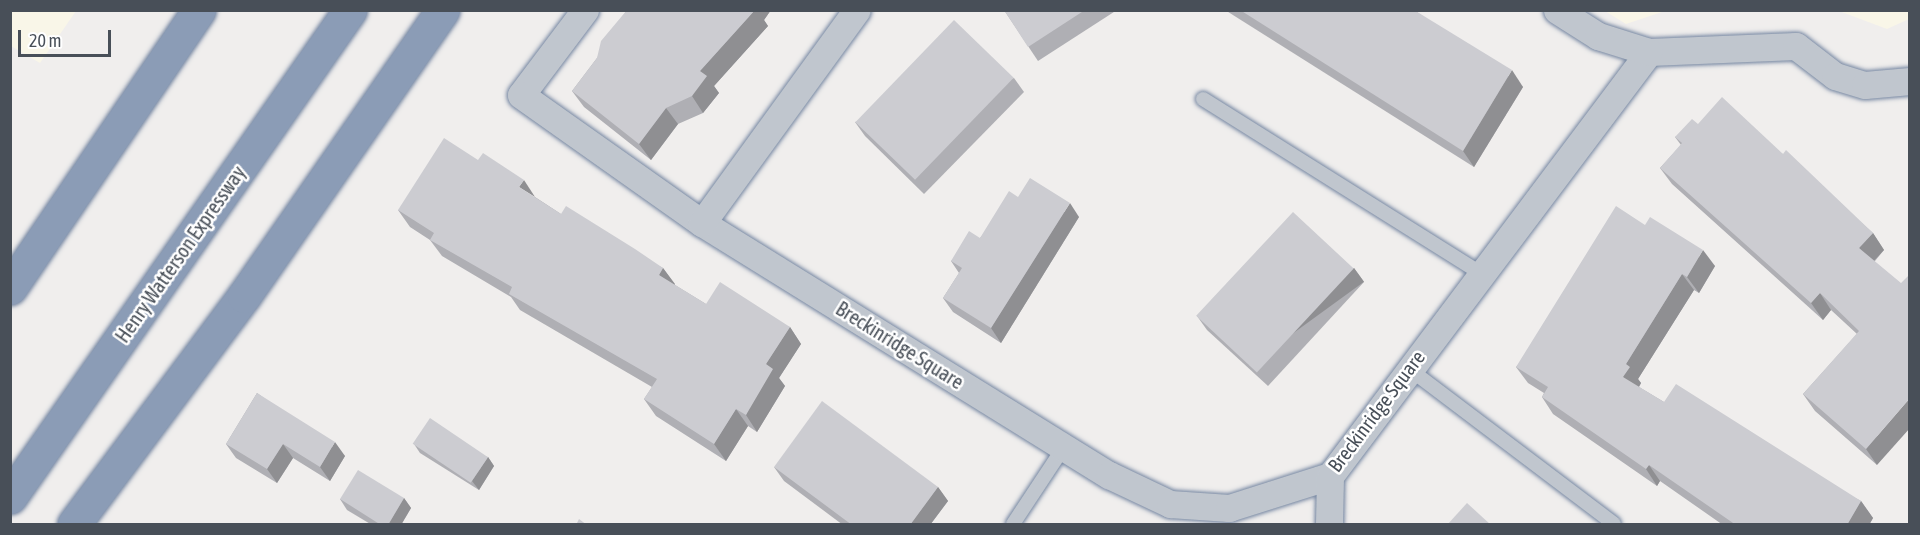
<!DOCTYPE html>
<html>
<head>
<meta charset="utf-8">
<style>
  body { margin:0 }
  #map { position:relative; width:1920px; height:535px; overflow:hidden; background:#f0eeed; font-family:"Asap Condensed",sans-serif }
  div>[style] { position:absolute }
  .commercial>* { inset:0; background:#f9f6e8 }
  .roads { filter:drop-shadow(0 0 2px #7687a2) drop-shadow(0 0 2px #7687a2) }
  .lane>* { height:14px; margin:-7px; padding:0 7px; transform-origin:7px; border-radius:7px; background:#c0c6ce }
  .street>* { height:27px; margin:-13.5px; padding:0 13.5px; transform-origin:13.5px; border-radius:13.5px; background:#c0c6ce }
  .highway>* { height:33px; margin:-16.5px; padding:0 16.5px; transform-origin:16.5px; border-radius:16.5px; background:#8b9cb6 }
  .wall>* { inset:0; background:#afafb4 }
  .shaded-wall>* { inset:0; background:#8f8f92; transform-origin:0 0 }
  .building>* { inset:0; background:#ccccd1; transform-origin:0 0 }
  span { translate:-50% -50%; white-space:nowrap; text-align:center; line-height:1.15; -webkit-text-stroke:5px #fff; paint-order:stroke }
  .street-label { font-size:20px; color:#484f58 }
  .frame { position:absolute; inset:0; border:12px solid #484f58; pointer-events:none }
  .scale { position:absolute; left:18px; top:30px; width:93px; height:27px; box-sizing:border-box; border:3px solid #484f58; border-top:0; padding-left:8px; font-size:18px; line-height:21px; white-space:nowrap; color:#484f58; -webkit-text-stroke:4px #fff; paint-order:stroke }
</style>
</head>
<body>
<div id="map">
  <div class="commercial">
    <i style="clip-path:polygon(11px 10px,76px 10px,76px 11px,40px 63px,11px 46px)"></i>
    <i style="clip-path:polygon(1605px 11px,1665px 11px,1626px 24px)"></i>
    <i style="clip-path:polygon(1839px 11px,1909px 11px,1909px 19px,1887px 29px)"></i>
  </div>
  <div class="roads">
    <div class="lane">
      <i style="left:1203px;top:99px;width:327px;rotate:32.1deg"></i>
      <i style="left:1408px;top:368px;width:258px;rotate:37.1deg"></i>
      <i style="left:1013px;top:524px;width:92px;rotate:-56.5deg"></i>
    </div>
    <div class="street">
      <i style="left:585px;top:10px;width:106px;rotate:127deg"></i>
      <i style="left:521px;top:95px;width:222px;rotate:35.3deg"></i>
      <i style="left:702px;top:223px;width:479px;rotate:31.8deg"></i>
      <i style="left:1109px;top:475px;width:68px;rotate:25.4deg"></i>
      <i style="left:1170px;top:504px;width:59px;rotate:3.9deg"></i>
      <i style="left:1229px;top:508px;width:106px;rotate:-17.6deg"></i>
      <i style="left:1330px;top:476px;width:531px;rotate:-53.04deg"></i>
      <i style="left:1649px;top:52px;width:147px;rotate:-2.3deg"></i>
      <i style="left:1796px;top:46px;width:49px;rotate:37.6deg"></i>
      <i style="left:1835px;top:76px;width:31px;rotate:17deg"></i>
      <i style="left:1865px;top:85px;width:45px;rotate:-5.1deg"></i>
      <i style="left:1557px;top:10px;width:49px;rotate:32.4deg"></i>
      <i style="left:1598px;top:36px;width:53px;rotate:17.4deg"></i>
      <i style="left:702px;top:223px;width:263px;rotate:-54deg"></i>
      <i style="left:1329px;top:524px;width:48px;rotate:-88.8deg"></i>
    </div>
    <div class="highway">
      <i style="left:10px;top:288px;width:336px;rotate:-55.8deg"></i>
      <i style="left:10px;top:497px;width:594px;rotate:-55.08deg"></i>
      <i style="left:74px;top:524px;width:284px;rotate:-53.3deg"></i>
      <i style="left:244px;top:296px;width:348px;rotate:-55.2deg"></i>
    </div>
  </div>
  <div class="wall">
    <i style="clip-path:polygon(627px 10px,771px 10px,764px 20px,768px 26px,714px 86px,719px 93px,703px 113px,678px 124px,651px 160px,584px 107px,572px 91px,597px 58px)"></i>
    <i style="clip-path:polygon(1004px 10px,1117px 10px,1038px 61px)"></i>
    <i style="clip-path:polygon(1225px 10px,1414px 10px,1523px 87px,1474px 167px)"></i>
    <i style="clip-path:polygon(1014px 78px,1024px 92px,924px 194px,865px 136px,855px 122px)"></i>
    <i style="clip-path:polygon(1698px 124px,1783px 154px,1873px 233px,1884px 250px,1875px 261px,1877px 465px,1815px 411px,1803px 394px,1857px 334px,1831px 310px,1823px 320px,1672px 184px,1660px 168px,1681px 145px,1675px 137px)"></i>
    <i style="clip-path:polygon(535px 197px,561px 214px,663px 268px,675px 285px,706px 304px,790px 327px,801px 344px,779px 378px,785px 386px,757px 432px,748px 426px,726px 461px,656px 416px,644px 399px,652px 387px,520px 310px,511px 297px,442px 256px,430px 240px,410px 227px,398px 210px)"></i>
    <i style="clip-path:polygon(1018px 197px,1079px 217px,1001px 343px,953px 312px,943px 298px,959px 273px,951px 261px,980px 238px)"></i>
    <i style="clip-path:polygon(1645px 225px,1715px 266px,1699px 293px,1694px 290px,1638px 379px,1641px 383px,1639px 387px,1664px 402px,1861px 501px,1873px 518px,1869px 525px,1723px 525px,1660px 481px,1657px 486px,1553px 414px,1542px 397px,1544px 393px,1528px 383px,1516px 367px)"></i>
    <i style="clip-path:polygon(1354px 268px,1364px 282px,1268px 386px,1207px 330px,1197px 316px)"></i>
    <i style="clip-path:polygon(257px 393px,345px 456px,330px 481px,293px 458px,277px 483px,236px 458px,226px 444px)"></i>
    <i style="clip-path:polygon(414px 444px,488px 457px,494px 466px,479px 490px,420px 453px)"></i>
    <i style="clip-path:polygon(774px 467px,938px 487px,948px 501px,930px 525px,843px 525px,784px 481px)"></i>
    <i style="clip-path:polygon(404px 498px,411px 508px,401px 525px,372px 525px,347px 510px,340px 499px)"></i>
  </div>
  <div class="shaded-wall">
    <i style="clip-path:polygon(755px 10px,771px 10px,764px 20px,768px 26px,714px 86px,719px 93px,703px 113px,692px 96px,700px 71px)"></i>
    <i style="clip-path:polygon(1512px 70px,1523px 87px,1474px 167px,1463px 151px)"></i>
    <i style="clip-path:polygon(666px 108px,678px 124px,651px 160px,639px 144px)"></i>
    <i style="clip-path:polygon(524px 180px,535px 197px,519px 187px)"></i>
    <i style="clip-path:polygon(1070px 203px,1079px 217px,1001px 343px,991px 328px)"></i>
    <i style="clip-path:polygon(1873px 233px,1884px 250px,1871px 264px,1859px 248px)"></i>
    <i style="clip-path:polygon(1703px 250px,1715px 266px,1699px 293px,1687px 277px)"></i>
    <i style="clip-path:polygon(663px 268px,675px 284px,671px 291px,659px 275px)"></i>
    <i style="left:1354px;top:268px;width:17px;height:142px;rotate:54deg"></i>
    <i style="clip-path:polygon(1682px 274px,1694px 290px,1638px 379px,1641px 383px,1635px 394px,1623px 377px,1626px 364px)"></i>
    <i style="clip-path:polygon(1820px 293px,1831px 310px,1823px 320px,1811px 303px)"></i>
    <i style="clip-path:polygon(790px 327px,801px 344px,779px 378px,785px 386px,757px 432px,746px 415px,766px 364px)"></i>
    <i style="clip-path:polygon(1910px 398px,1910px 428px,1877px 465px,1866px 449px)"></i>
    <i style="clip-path:polygon(736px 409px,748px 426px,726px 461px,714px 444px)"></i>
    <i style="clip-path:polygon(335px 442px,345px 456px,330px 481px,320px 467px)"></i>
    <i style="clip-path:polygon(283px 444px,293px 458px,277px 483px,267px 469px)"></i>
    <i style="clip-path:polygon(488px 457px,494px 466px,479px 490px,472px 481px)"></i>
    <i style="clip-path:polygon(1649px 465px,1660px 481px,1657px 486px,1646px 469px)"></i>
    <i style="clip-path:polygon(938px 487px,948px 501px,930px 525px,910px 525px)"></i>
    <i style="clip-path:polygon(404px 498px,411px 508px,401px 525px,388px 525px)"></i>
    <i style="clip-path:polygon(1861px 501px,1873px 518px,1869px 525px,1847px 525px)"></i>
  </div>
  <div class="building">
    <i style="clip-path:polygon(627px 10px,755px 10px,700px 71px,707px 76px,692px 96px,666px 108px,639px 144px,572px 91px,597px 58px,601px 41px)"></i>
    <i style="clip-path:polygon(1004px 10px,1085px 10px,1028px 47px)"></i>
    <i style="clip-path:polygon(1240px 10px,1414px 10px,1512px 70px,1463px 151px)"></i>
    <i style="left:954px;top:20px;width:83px;height:142px;rotate:44deg"></i>
    <i style="clip-path:polygon(1722px 97px,1783px 154px,1786px 150px,1873px 233px,1859px 248px,1901px 283px,1910px 274px,1910px 398px,1866px 449px,1803px 394px,1859px 331px,1820px 293px,1811px 303px,1660px 168px,1682px 143px,1675px 137px,1692px 119px,1698px 124px)"></i>
    <i style="clip-path:polygon(444px 138px,478px 160px,483px 153px,524px 180px,519px 187px,561px 214px,566px 206px,635px 249px,663px 268px,659px 275px,706px 304px,720px 282px,790px 327px,766px 364px,773px 369px,746px 415px,736px 409px,714px 444px,644px 399px,657px 379px,509px 294px,512px 287px,430px 240px,434px 233px,398px 210px)"></i>
    <i style="clip-path:polygon(1030px 178px,1070px 203px,991px 328px,943px 298px,962px 268px,951px 261px,969px 231px,980px 238px,1009px 191px,1018px 197px)"></i>
    <i style="clip-path:polygon(1616px 206px,1645px 225px,1650px 217px,1703px 250px,1687px 277px,1682px 274px,1626px 364px,1630px 367px,1623px 377px,1664px 402px,1676px 384px,1861px 501px,1847px 525px,1736px 525px,1649px 465px,1646px 469px,1542px 397px,1548px 387px,1516px 367px)"></i>
    <i style="left:1293px;top:212px;width:83px;height:142px;rotate:43deg"></i>
    <i style="clip-path:polygon(257px 393px,335px 442px,320px 467px,283px 444px,267px 469px,226px 444px)"></i>
    <i style="clip-path:polygon(822px 401px,938px 487px,910px 525px,852px 525px,774px 467px)"></i>
    <i style="left:430px;top:418px;width:70px;height:31px;rotate:34deg"></i>
    <i style="clip-path:polygon(358px 470px,404px 498px,388px 525px,381px 525px,340px 499px)"></i>
    <i style="clip-path:polygon(1467px 503px,1491px 525px,1447px 525px)"></i>
    <i style="clip-path:polygon(579px 519px,587px 525px,576px 525px)"></i>
  </div>
  <div class="street-label">
    <span style="left:180px;top:254px;rotate:-55deg">Henry Watterson Expressway</span>
    <span style="left:900px;top:345px;rotate:32deg">Breckinridge Square</span>
    <span style="left:1376px;top:411px;rotate:-53deg">Breckinridge Square</span>
  </div>
  <div class="frame"></div>
  <div class="scale">20 m</div>
</div>
</body>
</html>
